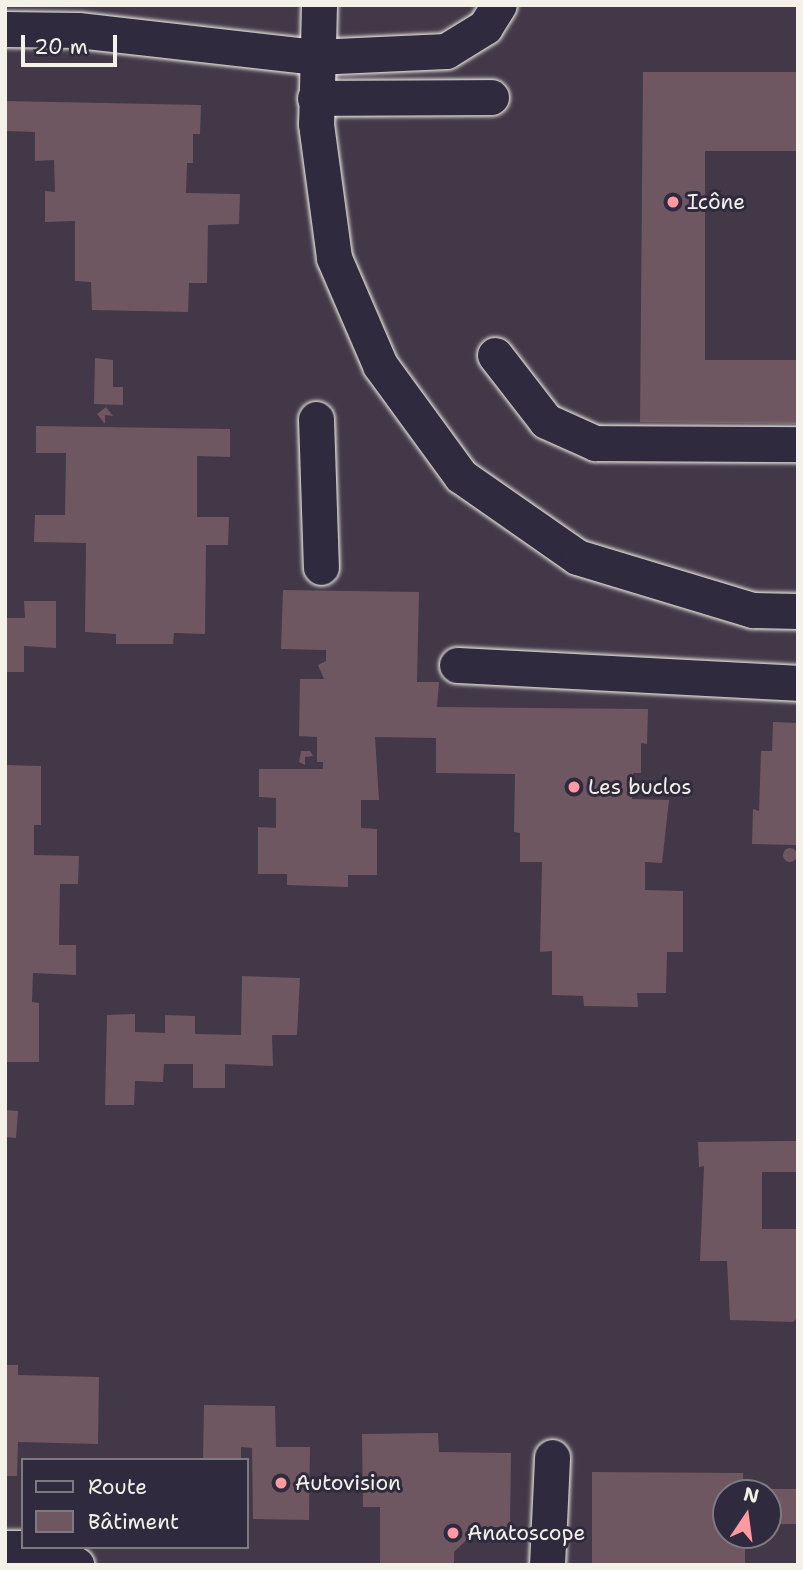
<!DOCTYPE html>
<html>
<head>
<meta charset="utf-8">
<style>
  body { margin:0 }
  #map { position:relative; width:803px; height:1570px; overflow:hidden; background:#423848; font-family:"Shantell Sans",sans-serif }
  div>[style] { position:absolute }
  .building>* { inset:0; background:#6f5762 }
  .round { border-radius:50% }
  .roads { filter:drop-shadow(0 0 2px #f4f1e8) drop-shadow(0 0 2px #f4f1e8) }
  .minor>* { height:35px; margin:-17.5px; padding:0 17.5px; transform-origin:17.5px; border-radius:17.5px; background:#2f2a3d }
  .dots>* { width:19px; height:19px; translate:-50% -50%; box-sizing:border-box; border:4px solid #2f2a3d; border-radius:50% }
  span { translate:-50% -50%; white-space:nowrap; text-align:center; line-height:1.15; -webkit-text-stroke:6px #2f2a3d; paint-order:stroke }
  .poi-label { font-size:21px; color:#f4f1e8 }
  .left { translate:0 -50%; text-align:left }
  .frame { position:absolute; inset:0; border:7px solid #f4f1e8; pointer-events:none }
  .legend { position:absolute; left:21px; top:1458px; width:228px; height:91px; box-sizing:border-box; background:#2f2a3d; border:2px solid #7e7a81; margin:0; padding:9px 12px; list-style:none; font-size:21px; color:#f4f1e8 }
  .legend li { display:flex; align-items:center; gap:14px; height:35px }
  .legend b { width:35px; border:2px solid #7e7a81 }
  .north { position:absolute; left:712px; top:1479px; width:70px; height:70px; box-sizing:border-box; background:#2f2a3d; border:2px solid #7e7a81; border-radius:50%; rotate:13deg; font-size:19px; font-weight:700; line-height:28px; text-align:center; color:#f4f1e8 }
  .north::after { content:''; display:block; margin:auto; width:24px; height:32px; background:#ff9aa2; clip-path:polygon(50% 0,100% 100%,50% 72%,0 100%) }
  .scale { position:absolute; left:21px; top:35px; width:96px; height:32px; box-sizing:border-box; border:4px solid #f4f1e8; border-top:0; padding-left:9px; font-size:21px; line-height:24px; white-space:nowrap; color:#f4f1e8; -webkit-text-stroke:5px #2f2a3d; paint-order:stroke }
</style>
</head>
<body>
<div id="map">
  <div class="building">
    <i style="clip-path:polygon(643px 72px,798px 72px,798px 151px,705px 151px,705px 360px,798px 360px,798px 424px,640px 422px)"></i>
    <i style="clip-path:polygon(5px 101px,201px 105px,200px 134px,193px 134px,193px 163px,187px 163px,186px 193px,240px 194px,239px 224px,208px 225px,207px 283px,189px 283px,188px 312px,92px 310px,91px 282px,75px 281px,75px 221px,45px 222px,45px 191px,55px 192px,54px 160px,35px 161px,35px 132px,5px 131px)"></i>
    <i style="clip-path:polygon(95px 358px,113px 360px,113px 387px,123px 387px,123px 405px,94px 404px)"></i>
    <i style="clip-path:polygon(106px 407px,113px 416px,105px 415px,105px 424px,97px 414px)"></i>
    <i style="clip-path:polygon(36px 426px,230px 429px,230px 457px,197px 456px,197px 517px,229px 517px,228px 545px,206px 545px,205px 634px,174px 633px,173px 644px,116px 644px,116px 634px,85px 632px,86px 543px,34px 542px,35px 515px,65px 515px,66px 453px,36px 453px)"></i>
    <i style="clip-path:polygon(283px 590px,419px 592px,417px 682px,439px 682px,437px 707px,648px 709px,647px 744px,641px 743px,641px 773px,633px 773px,632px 799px,669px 800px,662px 863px,645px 862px,645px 890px,683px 891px,683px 952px,667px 952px,666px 993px,637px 993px,638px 1007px,584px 1006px,583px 996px,552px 995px,552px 951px,540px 952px,542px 862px,520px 862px,520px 833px,514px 832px,515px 774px,436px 773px,436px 738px,375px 737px,379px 800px,361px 800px,361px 828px,377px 829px,377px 875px,348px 875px,348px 887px,287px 885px,287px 874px,258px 874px,258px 827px,276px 828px,276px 798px,259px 797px,259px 769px,323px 769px,323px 762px,317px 762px,317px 737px,299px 736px,300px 679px,324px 679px,318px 665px,326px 661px,326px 650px,281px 649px)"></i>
    <i style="clip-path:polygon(24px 601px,56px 601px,56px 648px,24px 646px,24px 672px,5px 672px,5px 618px,25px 618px)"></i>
    <i style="clip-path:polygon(773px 722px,798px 723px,798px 845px,752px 844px,753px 809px,759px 811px,761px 751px,772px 751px)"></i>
    <i style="clip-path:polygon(301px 751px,310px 751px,313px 756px,305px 757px,305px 765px,299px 762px)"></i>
    <i style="clip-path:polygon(5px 765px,41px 766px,41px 825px,34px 825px,34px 855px,79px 856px,78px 884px,60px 884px,59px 945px,76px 945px,76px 975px,33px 973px,32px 1002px,39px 1003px,39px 1062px,5px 1062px)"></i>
    <i class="round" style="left:783px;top:848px;width:14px;height:14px"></i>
    <i style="clip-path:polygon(242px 976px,300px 978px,297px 1035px,272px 1035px,273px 1066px,225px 1064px,225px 1088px,193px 1088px,193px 1064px,164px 1064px,163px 1082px,135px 1081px,134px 1105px,105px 1105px,107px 1015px,135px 1014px,135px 1032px,165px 1033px,165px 1015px,195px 1016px,195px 1034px,241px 1035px)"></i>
    <i style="clip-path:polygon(5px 1110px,18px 1111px,16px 1138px,5px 1137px)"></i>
    <i style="clip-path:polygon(798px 1141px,798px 1172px,762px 1172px,762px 1229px,798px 1229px,798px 1317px,793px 1322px,730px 1320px,727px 1261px,700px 1261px,704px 1166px,699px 1167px,698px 1142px)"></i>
    <i style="clip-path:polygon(5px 1365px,18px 1365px,18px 1375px,99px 1377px,98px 1444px,18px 1442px,17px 1476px,5px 1476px)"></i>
    <i style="clip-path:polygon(204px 1405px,275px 1406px,276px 1447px,310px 1447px,309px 1520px,253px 1519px,252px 1448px,241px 1447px,241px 1460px,203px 1460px)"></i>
    <i style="clip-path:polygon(438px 1433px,439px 1452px,511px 1453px,510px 1527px,480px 1527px,454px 1552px,454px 1565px,380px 1565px,380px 1507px,363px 1507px,362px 1434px)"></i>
    <i style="clip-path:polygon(592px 1472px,743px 1473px,743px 1489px,798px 1489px,798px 1524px,768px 1524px,768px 1493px,726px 1493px,726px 1535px,745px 1535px,745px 1565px,592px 1565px)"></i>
  </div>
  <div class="roads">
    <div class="minor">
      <i style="left:319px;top:5px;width:119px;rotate:91.4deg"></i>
      <i style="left:316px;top:124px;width:135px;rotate:82.3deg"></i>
      <i style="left:334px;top:258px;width:116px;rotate:66.7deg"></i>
      <i style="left:380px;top:365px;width:137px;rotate:53.9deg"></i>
      <i style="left:461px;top:476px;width:141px;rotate:34.9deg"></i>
      <i style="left:577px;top:557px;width:184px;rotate:16.8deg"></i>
      <i style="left:753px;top:610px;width:45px;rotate:1.3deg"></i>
      <i style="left:5px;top:29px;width:73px;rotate:0.8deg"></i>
      <i style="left:78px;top:30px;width:238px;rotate:6.5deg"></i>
      <i style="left:314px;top:57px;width:132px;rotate:-2.6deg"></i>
      <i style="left:446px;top:51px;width:46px;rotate:-31.6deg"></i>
      <i style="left:485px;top:27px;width:26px;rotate:-58deg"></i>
      <i style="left:315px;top:98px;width:176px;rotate:-0.3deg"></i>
      <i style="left:495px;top:355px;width:83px;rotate:52.3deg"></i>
      <i style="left:546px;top:421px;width:54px;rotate:24.2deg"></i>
      <i style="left:595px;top:443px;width:203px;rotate:0.3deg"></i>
      <i style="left:316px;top:419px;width:148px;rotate:88.1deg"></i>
      <i style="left:457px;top:665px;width:341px;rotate:3deg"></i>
      <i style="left:5px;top:1548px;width:42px"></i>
      <i style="left:47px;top:1548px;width:34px;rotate:30deg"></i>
      <i style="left:547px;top:1565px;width:108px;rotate:-87.3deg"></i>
    </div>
  </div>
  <div class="dots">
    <i style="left:673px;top:202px;background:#ff9aa2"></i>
    <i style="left:574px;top:787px;background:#ff9aa2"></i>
    <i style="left:281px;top:1483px;background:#ff9aa2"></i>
    <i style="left:453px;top:1533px;background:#ff9aa2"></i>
  </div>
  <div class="poi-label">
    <span class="left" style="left:687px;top:202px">Icône</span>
    <span class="left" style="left:588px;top:787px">Les buclos</span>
    <span class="left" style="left:295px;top:1483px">Autovision</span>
    <span class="left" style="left:467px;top:1533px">Anatoscope</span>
  </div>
  <div class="frame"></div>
  <ul class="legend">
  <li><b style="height:9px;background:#2f2a3d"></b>Route</li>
  <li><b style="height:19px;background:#6f5762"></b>Bâtiment</li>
  </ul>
  <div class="north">N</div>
  <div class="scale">20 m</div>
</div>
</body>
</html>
